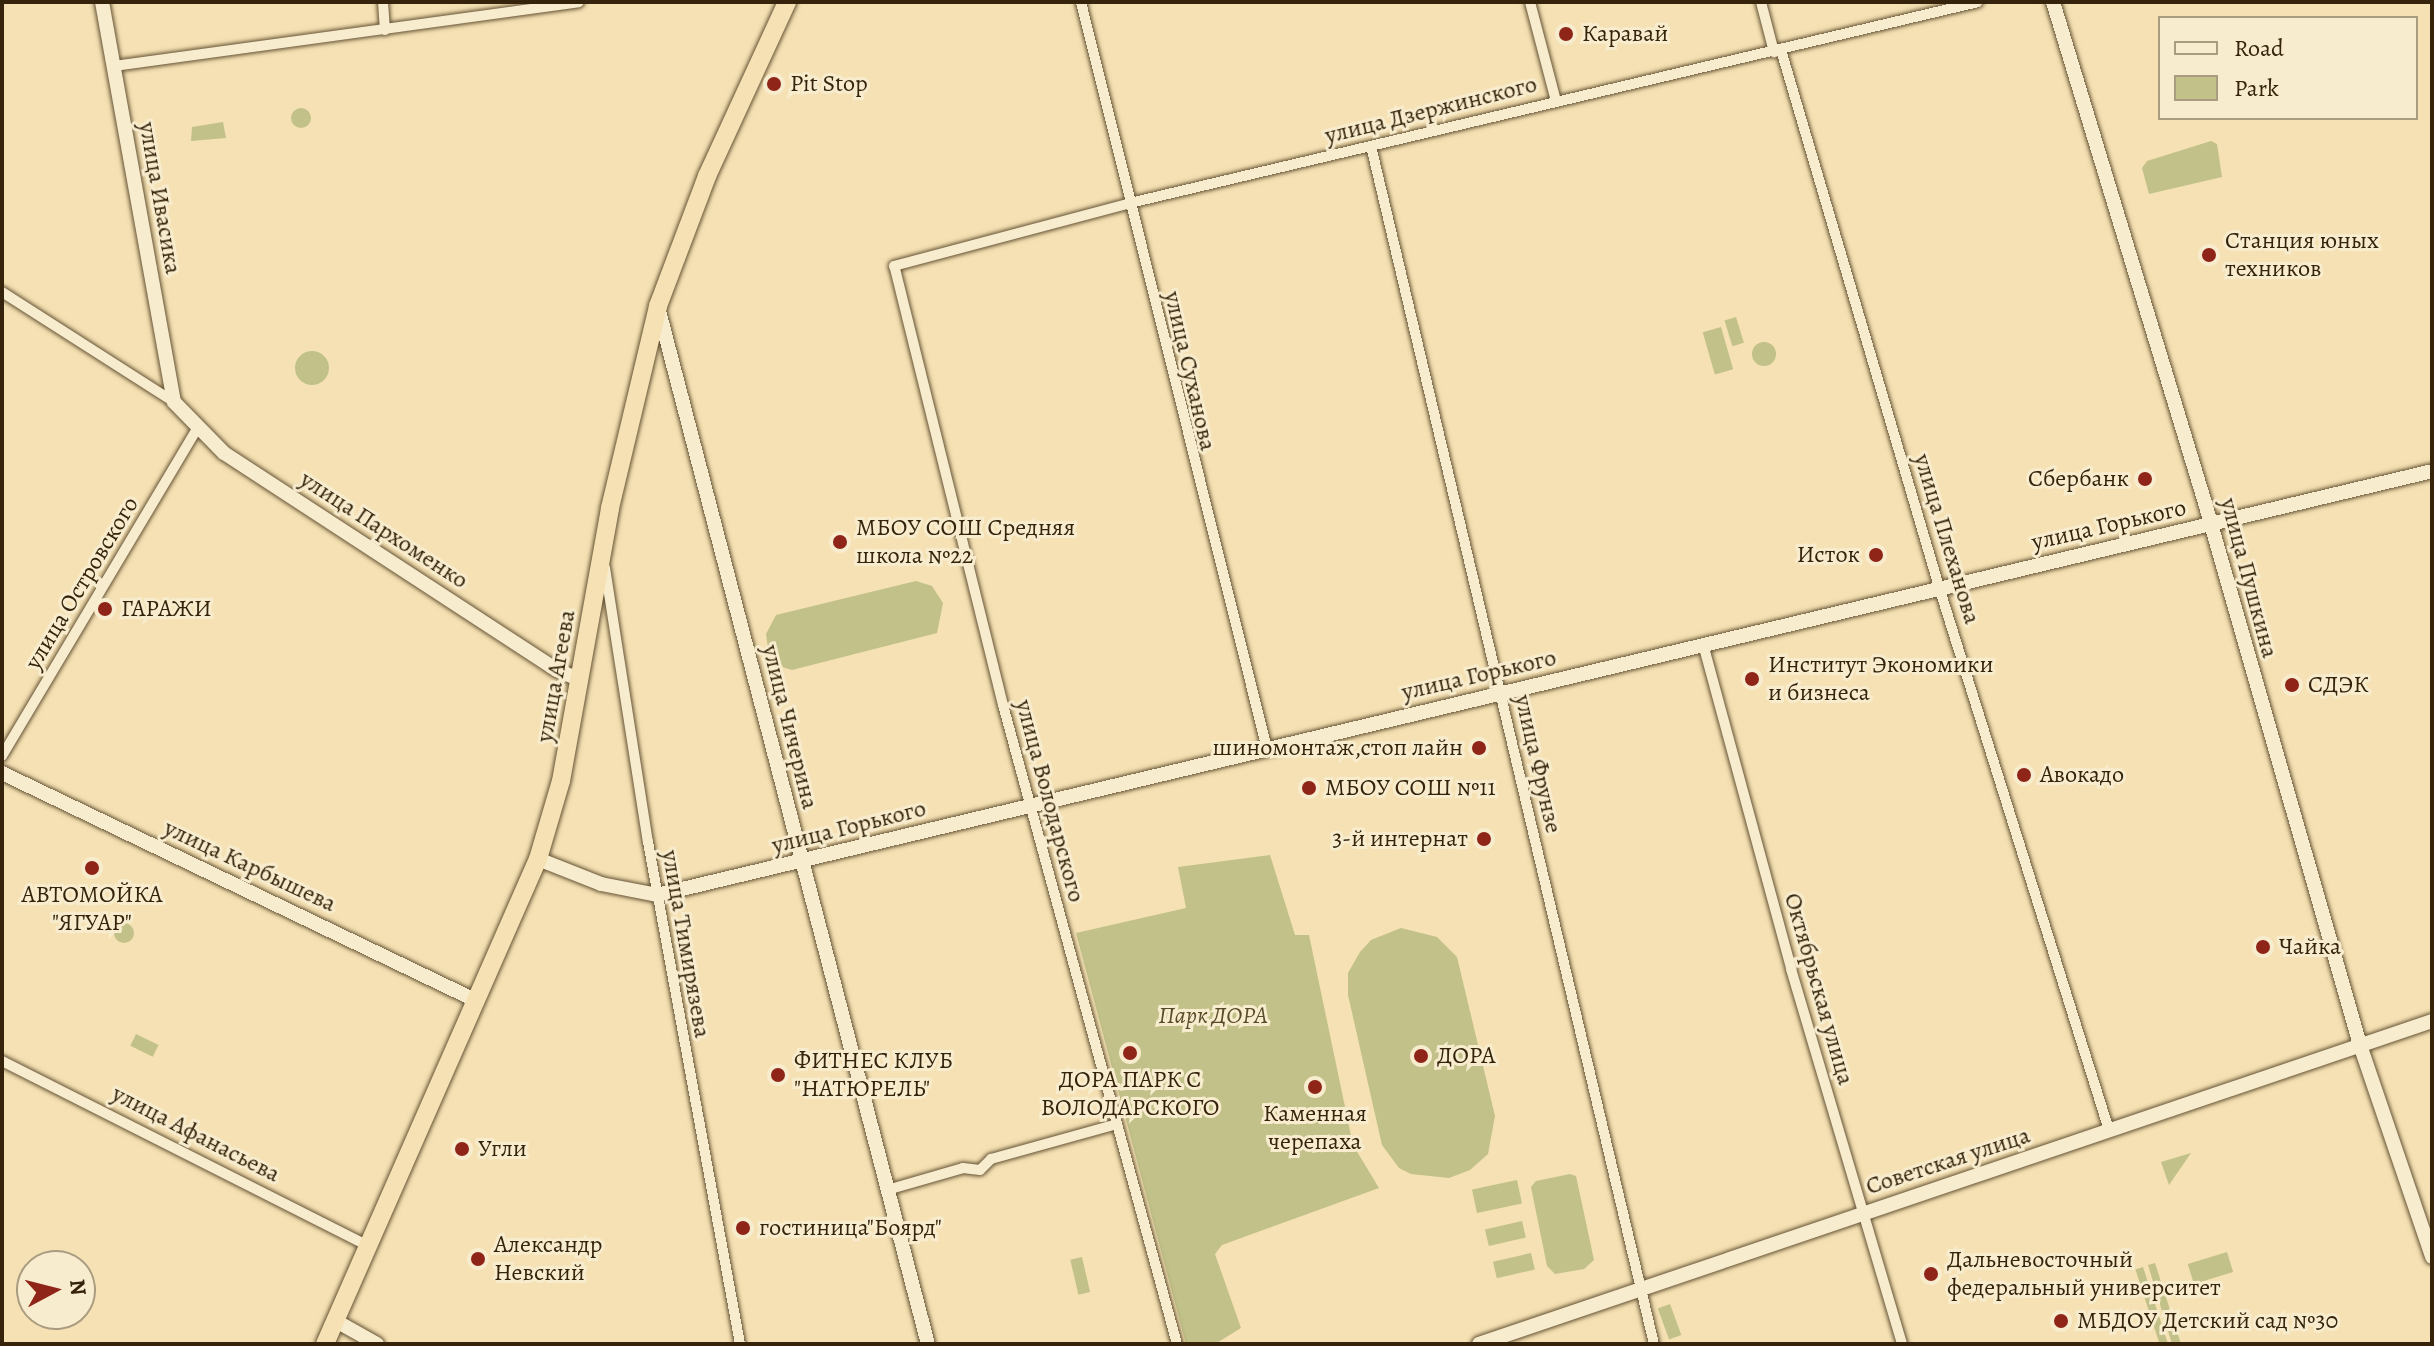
<!DOCTYPE html>
<html>
<head>
<meta charset="utf-8">
<style>
  body { margin:0 }
  #map { position:relative; width:2434px; height:1346px; overflow:hidden; background:#f5e1b3; font-family:Alegreya,serif }
  div>[style] { position:absolute }
  .green>* { inset:0; background:#c1c189; transform-origin:0 0 }
  .round { border-radius:50% }
  .roads { filter:drop-shadow(0 0 2px #655335) drop-shadow(0 0 2px #655335) }
  .street>* { height:10px; margin:-5px; padding:0 5px; transform-origin:5px; border-radius:5px; background:#f8ecce }
  .secondary>* { height:14px; margin:-7px; padding:0 7px; transform-origin:7px; border-radius:7px; background:#f8ecce }
  .highway>* { height:18px; margin:-9px; padding:0 9px; transform-origin:9px; border-radius:9px; background:#f5e1b3 }
  .dots>* { width:22px; height:22px; translate:-50% -50%; box-sizing:border-box; border:4px solid #f8ecce; border-radius:50% }
  span { translate:-50% -50%; white-space:nowrap; text-align:center; line-height:1.15; -webkit-text-stroke:6px #f8ecce; paint-order:stroke }
  .poi-label { font-size:24px; color:#35240b }
  .left { translate:0 -50%; text-align:left }
  .right { translate:-100% -50%; text-align:right }
  .street-label { font-size:24px; color:#35240b }
  .park-label { font-size:24px; color:#584b2a; font-style:italic }
  .frame { position:absolute; inset:0; border:4px solid #35240b; pointer-events:none }
  .legend { position:absolute; left:2158px; top:16px; width:260px; height:104px; box-sizing:border-box; background:#f8ecce; border:2px solid #aa9c80; margin:0; padding:10px 14px; list-style:none; font-size:24px; color:#35240b }
  .legend li { display:flex; align-items:center; gap:16px; height:40px }
  .legend b { width:40px; border:2px solid #aa9c80 }
  .north { position:absolute; left:16px; top:1250px; width:80px; height:80px; box-sizing:border-box; background:#f8ecce; border:2px solid #aa9c80; border-radius:50%; rotate:83deg; font-size:22px; font-weight:700; line-height:32px; text-align:center; color:#35240b }
  .north::after { content:''; display:block; margin:auto; width:28px; height:36px; background:#8f2418; clip-path:polygon(50% 0,100% 100%,50% 72%,0 100%) }
</style>
</head>
<body>
<div id="map">
  <div class="green">
    <i class="round" style="left:291px;top:108px;width:20px;height:20px"></i>
    <i style="clip-path:polygon(223px 122px,226px 138px,191px 141px,192px 127px)"></i>
    <i style="clip-path:polygon(2211px 141px,2217px 144px,2222px 177px,2149px 194px,2142px 168px,2147px 161px)"></i>
    <i style="left:1736px;top:317px;width:27px;height:12px;rotate:73deg"></i>
    <i style="left:1721px;top:327px;width:44px;height:19px;rotate:74deg"></i>
    <i class="round" style="left:1752px;top:342px;width:24px;height:24px"></i>
    <i class="round" style="left:295px;top:351px;width:34px;height:34px"></i>
    <i style="clip-path:polygon(916px 581px,932px 586px,943px 603px,937px 633px,792px 670px,782px 667px,768px 648px,766px 634px,776px 615px)"></i>
    <i style="clip-path:polygon(1270px 855px,1295px 935px,1309px 935px,1353px 1145px,1379px 1188px,1222px 1245px,1215px 1254px,1241px 1328px,1215px 1344px,1186px 1344px,1076px 933px,1186px 908px,1178px 867px)"></i>
    <i class="round" style="left:114px;top:923px;width:20px;height:20px"></i>
    <i style="clip-path:polygon(1401px 928px,1437px 937px,1457px 957px,1495px 1116px,1488px 1154px,1470px 1170px,1449px 1178px,1411px 1174px,1399px 1168px,1382px 1145px,1348px 995px,1348px 973px,1360px 952px,1371px 940px)"></i>
    <i style="left:136px;top:1034px;width:25px;height:13px;rotate:26deg"></i>
    <i style="clip-path:polygon(2191px 1153px,2169px 1185px,2161px 1162px)"></i>
    <i style="clip-path:polygon(1570px 1174px,1576px 1176px,1594px 1260px,1584px 1269px,1555px 1274px,1547px 1266px,1531px 1187px,1536px 1181px)"></i>
    <i style="left:1517px;top:1180px;width:24px;height:46px;rotate:78deg"></i>
    <i style="left:1522px;top:1221px;width:17px;height:38px;rotate:77deg"></i>
    <i style="left:2227px;top:1252px;width:21px;height:41px;rotate:73deg"></i>
    <i style="left:1531px;top:1253px;width:17px;height:39px;rotate:77deg"></i>
    <i style="left:1082px;top:1257px;width:36px;height:12px;rotate:77deg"></i>
    <i style="clip-path:polygon(2155px 1263px,2181px 1344px,2172px 1344px,2148px 1265px)"></i>
    <i style="left:2143px;top:1267px;width:81px;height:8px;rotate:72deg"></i>
    <i style="left:1670px;top:1304px;width:33px;height:13px;rotate:70deg"></i>
  </div>
  <div class="roads">
    <div class="street">
      <i style="left:383px;top:2px;width:28px;rotate:86deg"></i>
      <i style="left:1081px;top:2px;width:770px;rotate:76.02deg"></i>
      <i style="left:1530px;top:2px;width:102px;rotate:75.3deg"></i>
      <i style="left:1761px;top:2px;width:52px;rotate:75.4deg"></i>
      <i style="left:1781px;top:50px;width:560px;rotate:73.6deg"></i>
      <i style="left:1939px;top:587px;width:569px;rotate:72.62deg"></i>
      <i style="left:114px;top:66px;width:469px;rotate:-7.8deg"></i>
      <i style="left:1371px;top:146px;width:1231px;rotate:76.71deg"></i>
      <i style="left:2px;top:292px;width:204px;rotate:32.6deg"></i>
      <i style="left:605px;top:568px;width:277px;rotate:81.1deg"></i>
      <i style="left:648px;top:842px;width:510px;rotate:79.61deg"></i>
      <i style="left:1703px;top:644px;width:337px;rotate:74.8deg"></i>
      <i style="left:1791px;top:969px;width:391px;rotate:73.5deg"></i>
      <i style="left:2px;top:756px;width:378px;rotate:-59.2deg"></i>
      <i style="left:2px;top:1061px;width:411px;rotate:26.8deg"></i>
      <i style="left:887px;top:1190px;width:79px;rotate:-16.1deg"></i>
      <i style="left:963px;top:1168px;width:17px;rotate:7deg"></i>
      <i style="left:980px;top:1170px;width:16px;rotate:-45deg"></i>
      <i style="left:991px;top:1159px;width:131px;rotate:-15.5deg"></i>
      <i style="left:1177px;top:1344px;width:662px;rotate:-105.23deg"></i>
      <i style="left:1003px;top:705px;width:452px;rotate:-103.9deg"></i>
      <i style="left:894px;top:266px;width:244px;rotate:-14.9deg"></i>
      <i style="left:1130px;top:203px;width:871px;rotate:-13.33deg"></i>
    </div>
    <div class="secondary">
      <i style="left:102px;top:2px;width:406px;rotate:79.8deg"></i>
      <i style="left:174px;top:402px;width:71px;rotate:45.6deg"></i>
      <i style="left:224px;top:453px;width:397px;rotate:33.1deg"></i>
      <i style="left:557px;top:670px;width:26px;rotate:23deg"></i>
      <i style="left:2053px;top:2px;width:524px;rotate:73.12deg"></i>
      <i style="left:2205px;top:503px;width:564px;rotate:74.04deg"></i>
      <i style="left:2360px;top:1045px;width:224px;rotate:71.2deg"></i>
      <i style="left:658px;top:307px;width:1072px;rotate:75.41deg"></i>
      <i style="left:2px;top:773px;width:527px;rotate:25.64deg"></i>
      <i style="left:538px;top:859px;width:68px;rotate:21.6deg"></i>
      <i style="left:601px;top:884px;width:57px;rotate:11.1deg"></i>
      <i style="left:657px;top:895px;width:1825px;rotate:-13.43deg"></i>
      <i style="left:336px;top:1321px;width:47px;rotate:29.3deg"></i>
      <i style="left:1479px;top:1344px;width:1006px;rotate:-18.72deg"></i>
    </div>
    <div class="highway">
      <i style="left:325px;top:1344px;width:530px;rotate:-66.29deg"></i>
      <i style="left:538px;top:859px;width:81px;rotate:-73.6deg"></i>
      <i style="left:561px;top:781px;width:277px;rotate:-79.8deg"></i>
      <i style="left:610px;top:508px;width:208px;rotate:-76.6deg"></i>
      <i style="left:658px;top:306px;width:139px;rotate:-69.3deg"></i>
      <i style="left:707px;top:176px;width:192px;rotate:-65.3deg"></i>
    </div>
  </div>
  <div class="dots">
    <i style="left:1566px;top:34px;background:#8f2418"></i>
    <i style="left:774px;top:84px;background:#8f2418"></i>
    <i style="left:2209px;top:255px;background:#8f2418"></i>
    <i style="left:2145px;top:479px;background:#8f2418"></i>
    <i style="left:840px;top:542px;background:#8f2418"></i>
    <i style="left:1876px;top:555px;background:#8f2418"></i>
    <i style="left:105px;top:609px;background:#8f2418"></i>
    <i style="left:1752px;top:679px;background:#8f2418"></i>
    <i style="left:2292px;top:685px;background:#8f2418"></i>
    <i style="left:1479px;top:748px;background:#8f2418"></i>
    <i style="left:2024px;top:775px;background:#8f2418"></i>
    <i style="left:1309px;top:788px;background:#8f2418"></i>
    <i style="left:1484px;top:839px;background:#8f2418"></i>
    <i style="left:92px;top:868px;background:#8f2418"></i>
    <i style="left:2263px;top:947px;background:#8f2418"></i>
    <i style="left:1130px;top:1053px;background:#8f2418"></i>
    <i style="left:1421px;top:1056px;background:#8f2418"></i>
    <i style="left:778px;top:1075px;background:#8f2418"></i>
    <i style="left:1315px;top:1087px;background:#8f2418"></i>
    <i style="left:462px;top:1149px;background:#8f2418"></i>
    <i style="left:743px;top:1228px;background:#8f2418"></i>
    <i style="left:478px;top:1259px;background:#8f2418"></i>
    <i style="left:1931px;top:1274px;background:#8f2418"></i>
    <i style="left:2061px;top:1321px;background:#8f2418"></i>
  </div>
  <div class="poi-label">
    <span class="left" style="left:1582px;top:34px">Каравай</span>
    <span class="left" style="left:790px;top:84px">Pit Stop</span>
    <span class="left" style="left:2225px;top:255px">Станция юных<br>техников</span>
    <span class="right" style="left:2129px;top:479px">Сбербанк</span>
    <span class="left" style="left:856px;top:542px">МБОУ СОШ Средняя<br>школа №22</span>
    <span class="right" style="left:1860px;top:555px">Исток</span>
    <span class="left" style="left:121px;top:609px">ГАРАЖИ</span>
    <span class="left" style="left:1768px;top:679px">Институт Экономики<br>и бизнеса</span>
    <span class="left" style="left:2308px;top:685px">СДЭК</span>
    <span class="right" style="left:1463px;top:748px">шиномонтаж,стоп лайн</span>
    <span class="left" style="left:2040px;top:775px">Авокадо</span>
    <span class="left" style="left:1325px;top:788px">МБОУ СОШ №11</span>
    <span class="right" style="left:1468px;top:839px">3-й интернат</span>
    <span style="left:92px;top:909px">АВТОМОЙКА<br>"ЯГУАР"</span>
    <span class="left" style="left:2279px;top:947px">Чайка</span>
    <span class="left" style="left:1437px;top:1056px">ДОРА</span>
    <span class="left" style="left:794px;top:1075px">ФИТНЕС КЛУБ<br>"НАТЮРЕЛЬ"</span>
    <span style="left:1130px;top:1094px">ДОРА ПАРК С<br>ВОЛОДАРСКОГО</span>
    <span style="left:1315px;top:1128px">Каменная<br>черепаха</span>
    <span class="left" style="left:478px;top:1149px">Угли</span>
    <span class="left" style="left:759px;top:1228px">гостиница"Боярд"</span>
    <span class="left" style="left:494px;top:1259px">Александр<br>Невский</span>
    <span class="left" style="left:1947px;top:1274px">Дальневосточный<br>федеральный университет</span>
    <span class="left" style="left:2077px;top:1321px">МБДОУ Детский сад №30</span>
  </div>
  <div class="street-label">
    <span style="left:1431px;top:110px;rotate:-14deg">улица Дзержинского</span>
    <span style="left:160px;top:198px;rotate:80deg">улица Ивасика</span>
    <span style="left:1190px;top:371px;rotate:77deg">улица Суханова</span>
    <span style="left:2109px;top:525px;rotate:-13deg">улица Горького</span>
    <span style="left:384px;top:530px;rotate:33deg">улица Пархоменко</span>
    <span style="left:1947px;top:539px;rotate:73deg">улица Плеханова</span>
    <span style="left:2249px;top:578px;rotate:75deg">улица Пушкина</span>
    <span style="left:82px;top:583px;rotate:-59deg">улица Островского</span>
    <span style="left:1479px;top:675px;rotate:-13deg">улица Горького</span>
    <span style="left:556px;top:676px;rotate:-80deg">улица Агеева</span>
    <span style="left:790px;top:727px;rotate:76deg">улица Чичерина</span>
    <span style="left:1538px;top:764px;rotate:77deg">улица Фрунзе</span>
    <span style="left:1050px;top:801px;rotate:75deg">улица Володарского</span>
    <span style="left:849px;top:827px;rotate:-14deg">улица Горького</span>
    <span style="left:250px;top:866px;rotate:25deg">улица Карбышева</span>
    <span style="left:686px;top:944px;rotate:80deg">улица Тимирязева</span>
    <span style="left:1819px;top:989px;rotate:74deg">Октябрьская улица</span>
    <span style="left:196px;top:1134px;rotate:27deg">улица Афанасьева</span>
    <span style="left:1948px;top:1161px;rotate:-18deg">Советская улица</span>
  </div>
  <div class="park-label">
    <span style="left:1213px;top:1016px">Парк ДОРА</span>
  </div>
  <div class="frame"></div>
  <ul class="legend">
  <li><b style="height:10px;background:#f8ecce"></b>Road</li>
  <li><b style="height:22px;background:#c1c189"></b>Park</li>
  </ul>
  <div class="north">N</div>
</div>
</body>
</html>
